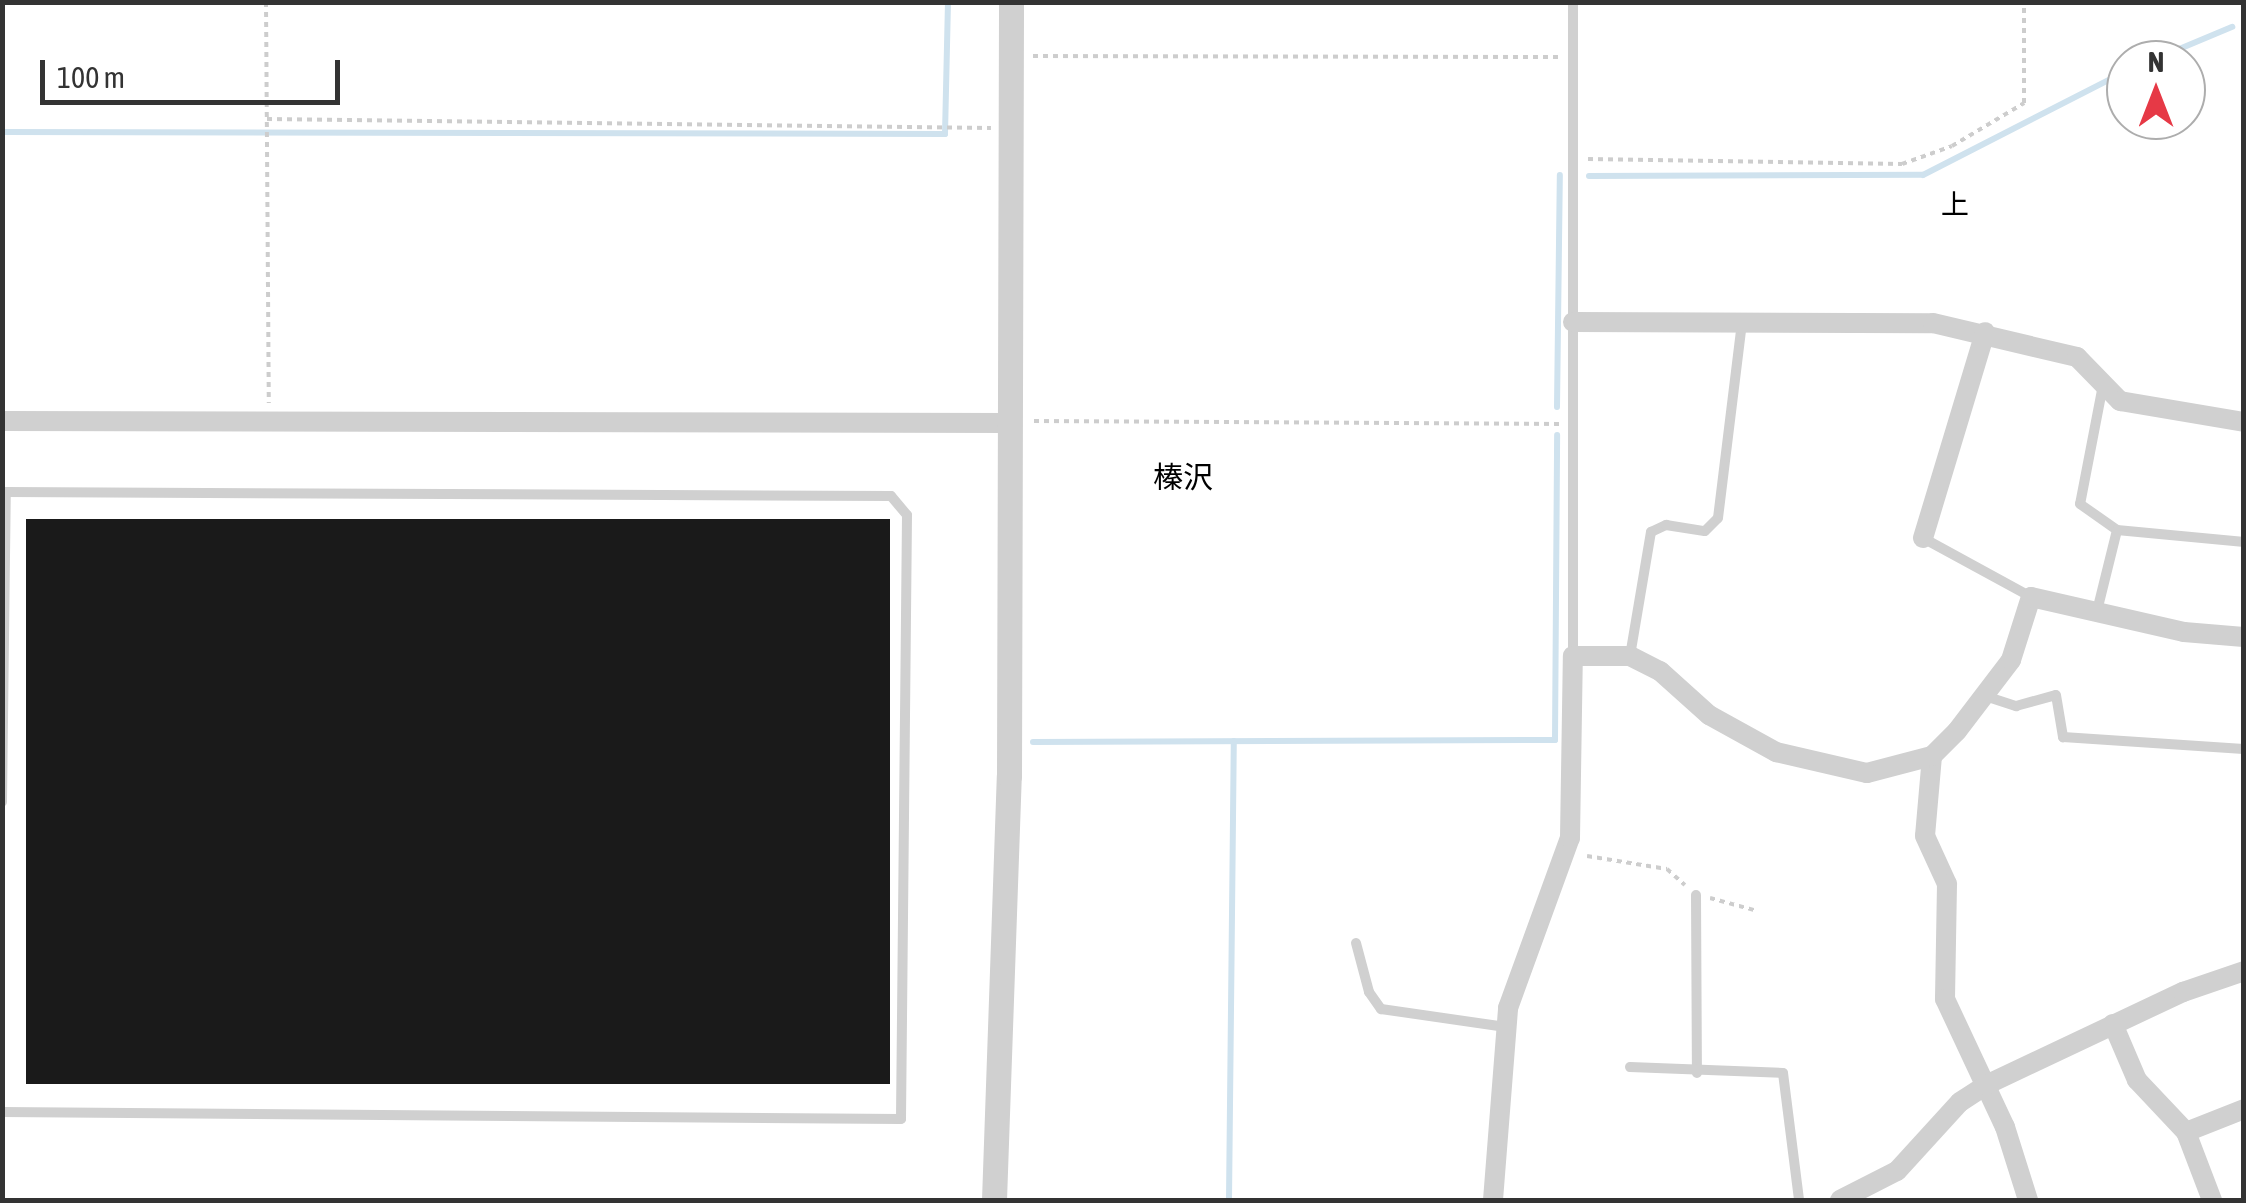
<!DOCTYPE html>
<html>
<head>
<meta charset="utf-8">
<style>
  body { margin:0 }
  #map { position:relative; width:2246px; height:1203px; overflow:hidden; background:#fff; font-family:"Asap Condensed","Noto Sans JP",sans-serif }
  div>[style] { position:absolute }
  .stream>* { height:6px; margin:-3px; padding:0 3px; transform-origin:3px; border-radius:3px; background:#cfe2ee }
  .building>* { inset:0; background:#1a1a1a; transform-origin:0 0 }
  .path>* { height:4px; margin-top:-2px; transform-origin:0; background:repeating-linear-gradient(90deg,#cdcdcd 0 5px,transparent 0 10px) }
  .service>* { height:10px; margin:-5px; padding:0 5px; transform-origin:5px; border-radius:5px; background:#d0d0d0 }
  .minor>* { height:20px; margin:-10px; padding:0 10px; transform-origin:10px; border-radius:10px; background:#d0d0d0 }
  .tertiary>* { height:25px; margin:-12.5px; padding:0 12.5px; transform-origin:12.5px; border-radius:12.5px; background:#d0d0d0 }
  span { translate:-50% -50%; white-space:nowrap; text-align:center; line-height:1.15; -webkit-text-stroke:10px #fff; paint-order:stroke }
  .neighbourhood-label { font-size:28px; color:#000 }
  .quarter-label { font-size:30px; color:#000 }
  .frame { position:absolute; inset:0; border:5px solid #333; pointer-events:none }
  .north { position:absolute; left:2106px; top:40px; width:100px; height:100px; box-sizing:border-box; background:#fff; border:2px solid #adadad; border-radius:50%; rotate:0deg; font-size:28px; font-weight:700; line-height:40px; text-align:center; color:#333 }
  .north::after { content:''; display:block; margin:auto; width:35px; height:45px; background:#e63946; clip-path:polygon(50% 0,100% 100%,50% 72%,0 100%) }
  .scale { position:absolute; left:40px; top:60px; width:300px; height:45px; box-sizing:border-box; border:5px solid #333; border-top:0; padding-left:12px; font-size:30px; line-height:35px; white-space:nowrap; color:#333; -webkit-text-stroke:8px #fff; paint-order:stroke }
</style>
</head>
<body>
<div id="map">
  <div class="stream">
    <i style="left:2153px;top:60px;width:86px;rotate:-22.7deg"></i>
    <i style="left:2px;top:132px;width:943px;rotate:0.12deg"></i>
    <i style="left:945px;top:134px;width:132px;rotate:-88.7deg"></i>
    <i style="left:1589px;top:176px;width:334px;rotate:-0.2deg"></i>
    <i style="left:1923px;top:175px;width:228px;rotate:-27.1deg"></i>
    <i style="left:1557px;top:407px;width:232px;rotate:-89.3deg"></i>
    <i style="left:1033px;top:742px;width:522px;rotate:-0.22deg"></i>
    <i style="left:1555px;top:740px;width:305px;rotate:-89.6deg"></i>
    <i style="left:1229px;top:1200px;width:459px;rotate:-89.4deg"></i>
  </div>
  <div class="building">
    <i style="left:26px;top:519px;width:864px;height:565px"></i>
  </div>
  <div class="path">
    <i style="left:266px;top:2px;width:401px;rotate:89.6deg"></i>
    <i style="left:1033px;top:56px;width:525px;rotate:0.11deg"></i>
    <i style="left:267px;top:119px;width:724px;rotate:0.71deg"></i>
    <i style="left:1588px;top:159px;width:314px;rotate:0.9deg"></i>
    <i style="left:1902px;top:164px;width:53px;rotate:-19.8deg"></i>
    <i style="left:1952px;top:146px;width:84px;rotate:-30.8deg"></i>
    <i style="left:2024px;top:103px;width:101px;rotate:-90deg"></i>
    <i style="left:1034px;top:421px;width:525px;rotate:0.33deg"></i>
    <i style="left:1587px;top:856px;width:81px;rotate:9.2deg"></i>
    <i style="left:1667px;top:869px;width:24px;rotate:42deg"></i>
    <i style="left:1710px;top:898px;width:46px;rotate:15.3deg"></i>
  </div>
  <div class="service">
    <i style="left:1573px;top:2px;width:654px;rotate:90deg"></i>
    <i style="left:2103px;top:385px;width:121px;rotate:100.9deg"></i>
    <i style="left:2080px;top:504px;width:45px;rotate:35.1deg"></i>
    <i style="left:2117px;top:530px;width:128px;rotate:5.4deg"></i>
    <i style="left:1923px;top:538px;width:123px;rotate:28.6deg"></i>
    <i style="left:2097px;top:611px;width:83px;rotate:-76.1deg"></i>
    <i style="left:1630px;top:656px;width:126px;rotate:-80.4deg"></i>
    <i style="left:1651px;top:532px;width:17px;rotate:-25deg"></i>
    <i style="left:1666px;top:525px;width:39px;rotate:9deg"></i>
    <i style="left:1705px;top:531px;width:18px;rotate:-45deg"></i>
    <i style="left:1718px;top:518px;width:196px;rotate:-83deg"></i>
    <i style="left:1985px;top:696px;width:33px;rotate:18deg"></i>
    <i style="left:2016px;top:706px;width:41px;rotate:-15.4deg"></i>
    <i style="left:2056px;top:695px;width:43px;rotate:80.5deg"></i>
    <i style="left:2063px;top:737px;width:181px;rotate:3.8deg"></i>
    <i style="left:2px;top:802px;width:310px;rotate:-89.3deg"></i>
    <i style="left:6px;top:492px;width:885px;rotate:0.26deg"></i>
    <i style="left:891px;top:496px;width:25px;rotate:50deg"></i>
    <i style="left:907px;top:515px;width:604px;rotate:90.57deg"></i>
    <i style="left:901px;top:1119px;width:899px;rotate:-179.55deg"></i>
    <i style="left:1696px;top:895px;width:178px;rotate:89.7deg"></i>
    <i style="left:1356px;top:943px;width:51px;rotate:75.1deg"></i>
    <i style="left:1369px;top:992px;width:21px;rotate:55deg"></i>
    <i style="left:1381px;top:1009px;width:126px;rotate:8.2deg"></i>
    <i style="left:1630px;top:1067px;width:153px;rotate:2.2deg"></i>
    <i style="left:1783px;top:1073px;width:128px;rotate:82.8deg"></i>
  </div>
  <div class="minor">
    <i style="left:1573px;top:322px;width:360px;rotate:0.2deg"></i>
    <i style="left:1933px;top:323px;width:148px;rotate:13.3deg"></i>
    <i style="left:2077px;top:357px;width:62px;rotate:45.7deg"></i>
    <i style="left:2120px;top:401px;width:126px;rotate:9.6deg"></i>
    <i style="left:2px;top:421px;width:1008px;rotate:0.11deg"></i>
    <i style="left:1923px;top:538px;width:215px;rotate:-73.2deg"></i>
    <i style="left:1932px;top:756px;width:80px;rotate:95deg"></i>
    <i style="left:1925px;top:836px;width:53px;rotate:65.4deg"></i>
    <i style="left:1947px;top:884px;width:115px;rotate:91deg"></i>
    <i style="left:1945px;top:999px;width:141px;rotate:64.9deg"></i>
    <i style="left:2005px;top:1127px;width:77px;rotate:72.5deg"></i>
    <i style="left:2113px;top:1024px;width:61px;rotate:66.8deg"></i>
    <i style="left:2137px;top:1080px;width:71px;rotate:46.7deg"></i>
    <i style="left:2186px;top:1132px;width:62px;rotate:-21.6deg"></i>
    <i style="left:2186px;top:1132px;width:73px;rotate:69.1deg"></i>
    <i style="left:1493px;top:1200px;width:193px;rotate:-85.5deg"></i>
    <i style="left:1508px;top:1008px;width:181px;rotate:-70deg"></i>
    <i style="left:1570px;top:838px;width:182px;rotate:-89.1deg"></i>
    <i style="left:1573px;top:656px;width:57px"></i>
    <i style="left:1630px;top:656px;width:34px;rotate:27deg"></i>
    <i style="left:1660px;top:671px;width:66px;rotate:41.9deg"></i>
    <i style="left:1709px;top:715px;width:77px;rotate:28.9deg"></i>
    <i style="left:1776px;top:752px;width:93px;rotate:13deg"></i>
    <i style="left:1867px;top:773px;width:67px;rotate:-14.7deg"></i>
    <i style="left:1932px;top:756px;width:35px;rotate:-45deg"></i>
    <i style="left:1957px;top:731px;width:89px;rotate:-52.7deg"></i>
    <i style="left:2011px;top:660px;width:66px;rotate:-72.4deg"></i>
    <i style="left:2031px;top:597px;width:157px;rotate:12.9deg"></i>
    <i style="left:2184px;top:632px;width:60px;rotate:4.8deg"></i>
    <i style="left:1840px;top:1200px;width:64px;rotate:-27deg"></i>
    <i style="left:1897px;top:1171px;width:93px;rotate:-47.6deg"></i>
    <i style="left:1960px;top:1102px;width:31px;rotate:-33deg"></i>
    <i style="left:1986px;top:1085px;width:218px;rotate:-25.3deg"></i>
    <i style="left:2183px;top:992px;width:65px;rotate:-19deg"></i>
  </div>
  <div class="tertiary">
    <i style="left:994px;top:1200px;width:424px;rotate:-88deg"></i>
    <i style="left:1009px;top:776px;width:774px;rotate:-89.85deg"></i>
  </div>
  <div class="neighbourhood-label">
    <span style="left:1955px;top:204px">上</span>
  </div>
  <div class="quarter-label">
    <span style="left:1183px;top:477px">榛沢</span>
  </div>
  <div class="frame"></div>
  <div class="north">N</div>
  <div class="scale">100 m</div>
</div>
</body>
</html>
